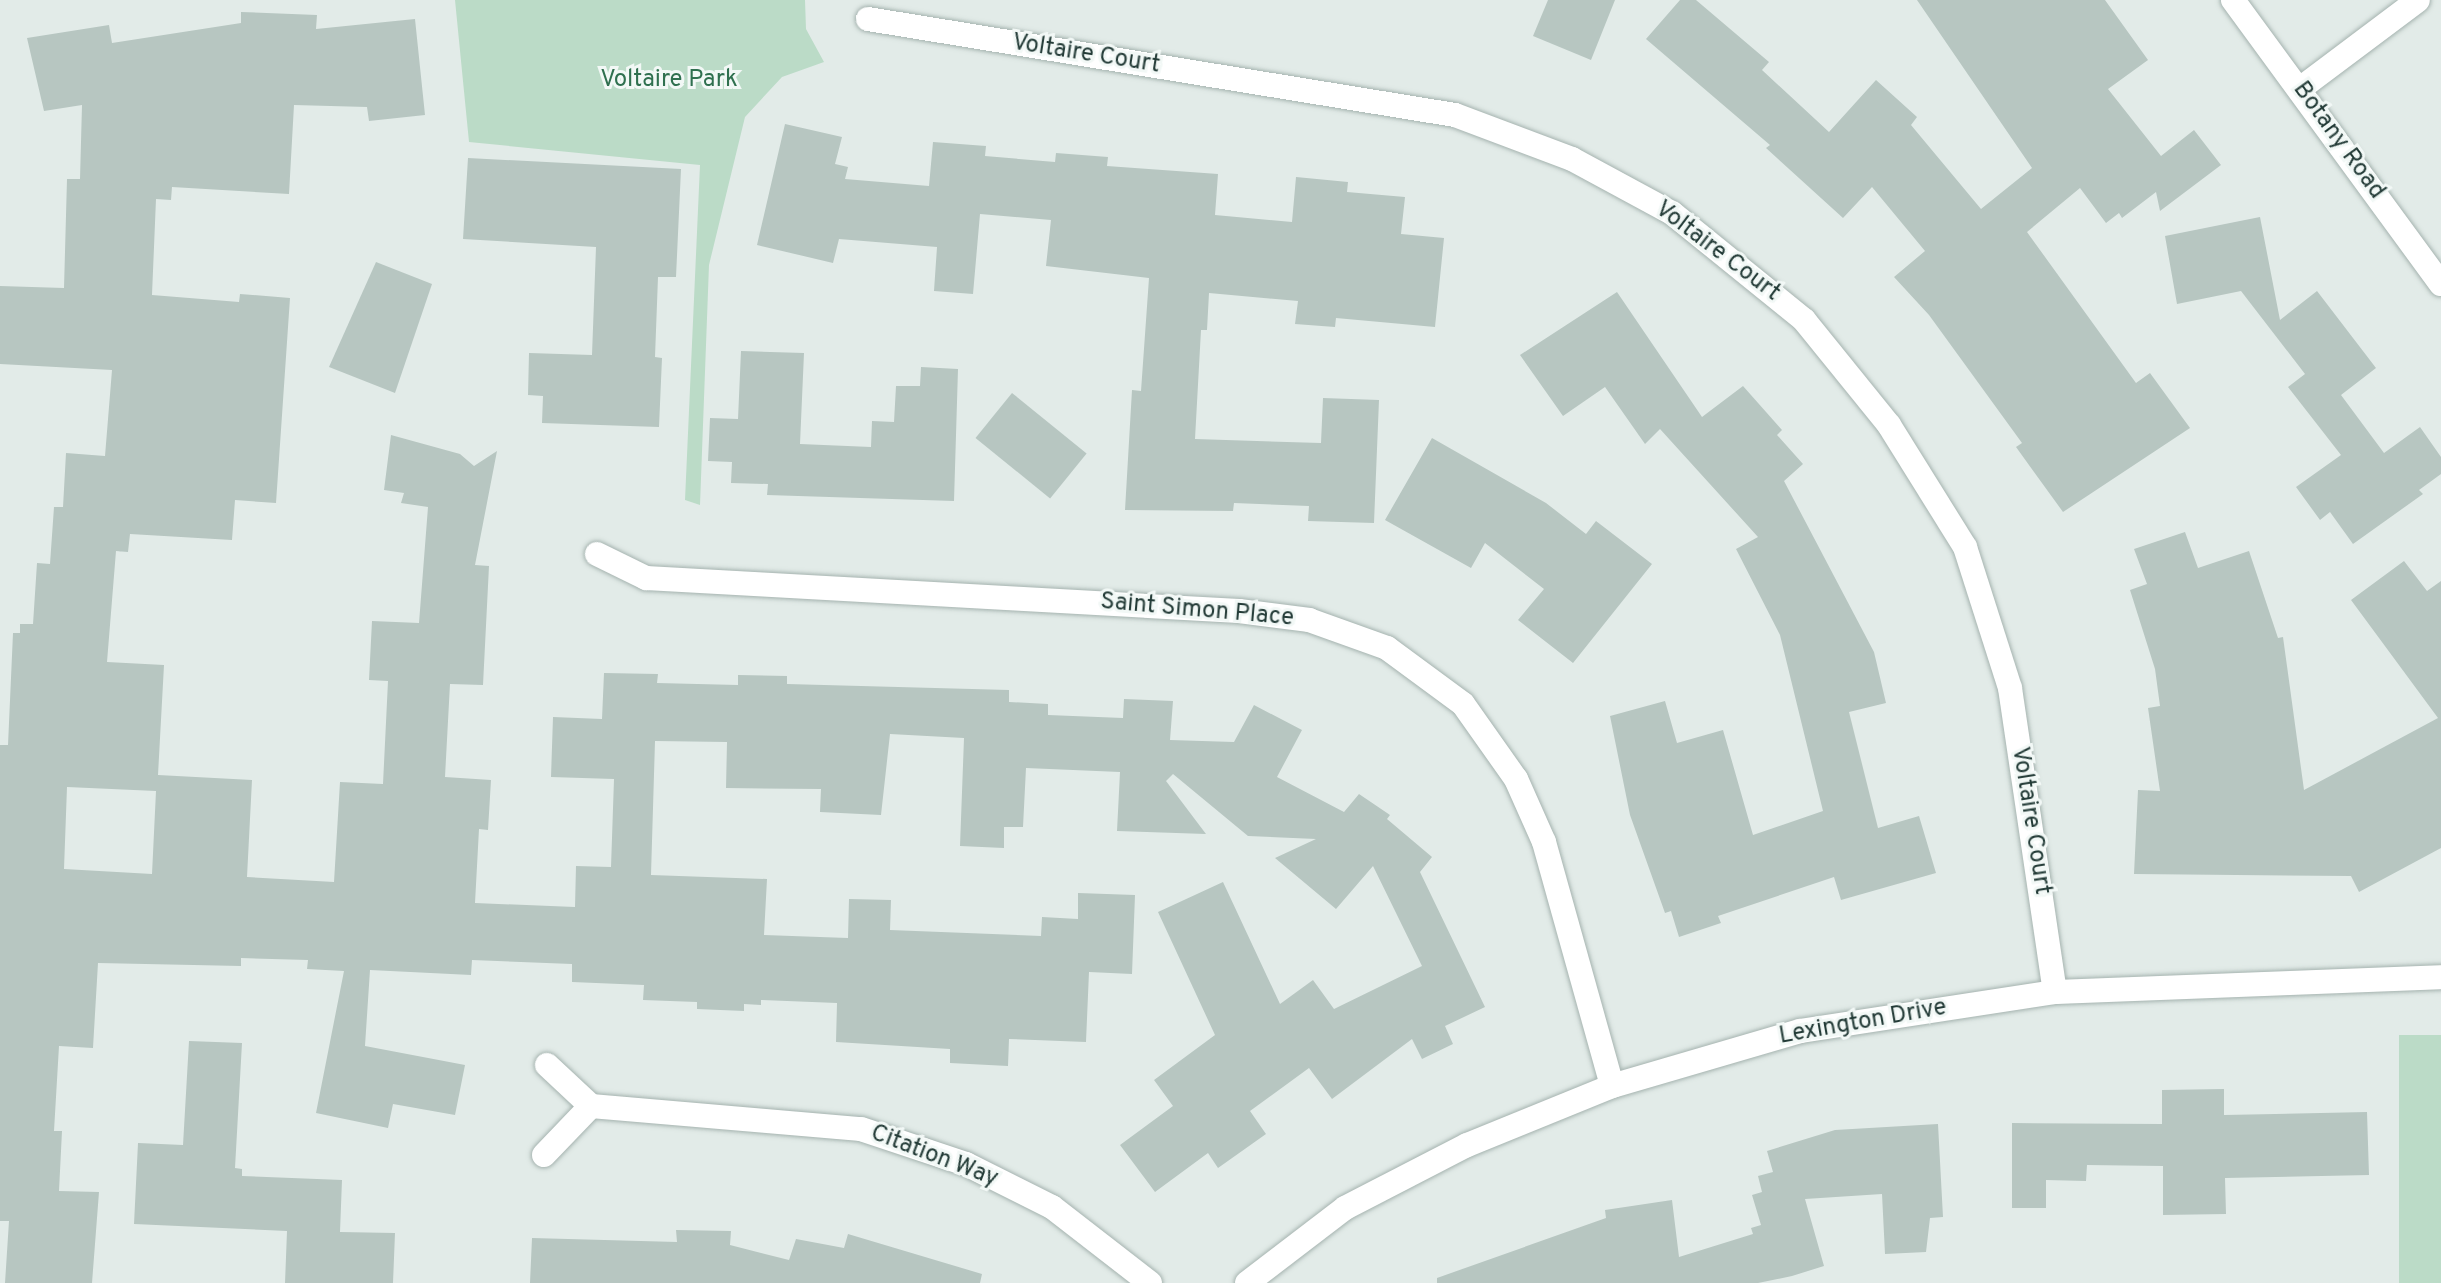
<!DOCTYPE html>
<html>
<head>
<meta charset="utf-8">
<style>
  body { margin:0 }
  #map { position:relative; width:2441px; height:1283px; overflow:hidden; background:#e2ebe8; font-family:Overpass,sans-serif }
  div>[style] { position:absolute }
  .green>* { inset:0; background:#bbdbc7; transform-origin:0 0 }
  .building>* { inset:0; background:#b7c6c1; transform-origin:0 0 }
  .roads { filter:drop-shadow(0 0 2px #a5b3af) drop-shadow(0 0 2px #a5b3af) }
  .street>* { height:24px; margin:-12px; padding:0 12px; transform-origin:12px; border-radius:12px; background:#fff }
  .secondary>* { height:24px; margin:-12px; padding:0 12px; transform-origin:12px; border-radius:12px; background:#fff }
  span { translate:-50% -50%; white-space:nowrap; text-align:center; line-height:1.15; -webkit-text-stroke:6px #f2f8f6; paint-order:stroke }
  .street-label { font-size:24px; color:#233b37 }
  .park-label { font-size:24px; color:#2f704f }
</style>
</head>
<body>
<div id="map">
  <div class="green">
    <i style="clip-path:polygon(455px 0,805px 0,806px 29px,824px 62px,782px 77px,745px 117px,709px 265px,700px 505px,685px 500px,700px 165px,469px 142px)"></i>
    <i style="left:2441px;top:1035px;width:248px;height:42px;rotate:90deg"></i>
  </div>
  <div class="building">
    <i style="clip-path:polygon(1548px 0,1615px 0,1591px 60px,1533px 36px)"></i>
    <i style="clip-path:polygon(1680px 0,1696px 0,1769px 62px,1762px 70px,1829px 132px,1876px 80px,1917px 117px,1911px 125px,1981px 209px,2032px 168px,1917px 0,2105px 0,2148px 60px,2108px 89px,2161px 156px,2194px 130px,2221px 165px,2160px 211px,2156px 192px,2122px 218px,2119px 213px,2106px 223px,2080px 188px,2027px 232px,2136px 383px,2150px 373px,2190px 428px,2063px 512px,2016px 447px,2022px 443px,1929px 315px,1894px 277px,1925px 251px,1872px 187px,1843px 218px,1766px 148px,1770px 145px,1646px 39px)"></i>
    <i style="clip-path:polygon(evenodd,241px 12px,317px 15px,316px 29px,415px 19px,425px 115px,369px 121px,367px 107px,294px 105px,289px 194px,172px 187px,171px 200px,156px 199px,152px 295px,239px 302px,240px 294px,290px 298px,276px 503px,235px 500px,232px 540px,130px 534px,128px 552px,116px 551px,107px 662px,164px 665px,158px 775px,252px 780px,247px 877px,334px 882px,340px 782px,383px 784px,388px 681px,369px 680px,372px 621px,419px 623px,428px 507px,401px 503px,404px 493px,384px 490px,391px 435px,460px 454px,474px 466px,497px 451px,475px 565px,489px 566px,483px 685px,450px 684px,445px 777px,491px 780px,488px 830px,479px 829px,475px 903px,575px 907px,576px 866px,611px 867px,614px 779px,551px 777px,553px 717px,602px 719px,604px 673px,658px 674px,657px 683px,738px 685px,738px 675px,787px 676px,787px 684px,1009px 690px,1009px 702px,1048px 704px,1048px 715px,1123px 718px,1124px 699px,1173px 701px,1170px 740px,1234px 742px,1254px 705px,1302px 730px,1277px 777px,1344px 812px,1359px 794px,1390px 815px,1387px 819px,1432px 857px,1420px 872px,1485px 1007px,1445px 1026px,1453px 1044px,1422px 1059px,1412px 1039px,1332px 1099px,1309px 1068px,1250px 1111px,1266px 1134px,1218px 1168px,1208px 1153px,1155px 1192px,1120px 1145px,1173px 1106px,1154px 1080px,1215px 1035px,1158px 912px,1223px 882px,1280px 1004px,1313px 980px,1334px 1009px,1422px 966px,1373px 866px,1336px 909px,1275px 858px,1316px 839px,1248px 836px,1173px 774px,1166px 781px,1206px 834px,1117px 831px,1120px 772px,1026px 768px,1023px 827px,1004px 827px,1004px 848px,960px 846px,964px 738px,890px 734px,881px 815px,820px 812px,821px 789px,726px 788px,727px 742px,655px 741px,651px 875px,767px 879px,764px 935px,848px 938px,849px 899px,891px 900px,890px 930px,1041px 936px,1042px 917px,1078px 919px,1078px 893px,1135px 895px,1132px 974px,1089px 972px,1086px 1042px,1009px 1039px,1008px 1066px,950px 1063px,950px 1049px,836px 1042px,837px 1003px,761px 1000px,761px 1005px,744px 1004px,744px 1011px,697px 1009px,697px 1002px,643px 1000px,644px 985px,572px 982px,572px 964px,472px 960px,471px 975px,370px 970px,365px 1046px,465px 1065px,455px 1115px,393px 1104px,388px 1128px,316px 1113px,344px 971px,307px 969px,308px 960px,241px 958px,241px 966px,98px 963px,93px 1048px,59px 1046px,54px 1131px,62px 1131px,59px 1191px,99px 1192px,92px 1283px,5px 1283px,9px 1221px,0 1221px,0 745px,8px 745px,13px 633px,20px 633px,20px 624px,33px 624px,37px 563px,50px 564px,54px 507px,63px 507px,66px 453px,105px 456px,112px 370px,0 364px,0 286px,64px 288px,67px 179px,80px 179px,82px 105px,44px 111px,27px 38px,109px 25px,112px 43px,241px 23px,241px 12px,67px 787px,156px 791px,152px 874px,64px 869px,67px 787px)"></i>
    <i style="clip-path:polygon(785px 124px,842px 137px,835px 164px,848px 167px,845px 179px,929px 186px,933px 142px,986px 146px,985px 156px,1055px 162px,1056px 153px,1108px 157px,1107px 166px,1218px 174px,1215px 215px,1292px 222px,1296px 177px,1348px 182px,1347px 192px,1405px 197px,1401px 234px,1444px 238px,1435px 327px,1336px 318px,1335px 327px,1295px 324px,1298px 301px,1209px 293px,1207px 330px,1201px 330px,1195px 439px,1321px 443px,1323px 398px,1379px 400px,1374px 523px,1308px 521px,1309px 506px,1234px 503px,1233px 511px,1125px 510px,1132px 390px,1141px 391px,1149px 278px,1046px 266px,1051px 220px,980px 214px,973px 294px,934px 291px,937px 247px,839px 239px,833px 263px,757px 245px)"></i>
    <i style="clip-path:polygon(468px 158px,681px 169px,676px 277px,658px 277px,655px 357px,662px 358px,659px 427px,542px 423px,543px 396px,528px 395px,529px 353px,592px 355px,596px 247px,463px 239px)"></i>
    <i style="clip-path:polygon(2260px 217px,2280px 320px,2317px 291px,2376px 368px,2341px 395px,2384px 453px,2420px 427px,2441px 457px,2441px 474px,2419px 490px,2423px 494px,2353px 544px,2330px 512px,2320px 520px,2296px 487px,2341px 455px,2288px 387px,2305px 374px,2241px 291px,2177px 304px,2165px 236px)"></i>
    <i style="clip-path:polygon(376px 262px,432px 284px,395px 393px,329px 367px)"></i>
    <i style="clip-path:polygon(1617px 292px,1702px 417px,1743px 386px,1782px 430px,1777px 435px,1803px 464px,1784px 481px,1874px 652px,1886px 703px,1849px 712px,1878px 828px,1919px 816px,1936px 873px,1841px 900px,1834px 877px,1718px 916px,1721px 923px,1679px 937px,1671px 911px,1665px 913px,1630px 815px,1610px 716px,1665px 701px,1677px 743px,1723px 730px,1753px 835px,1823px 811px,1780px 635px,1736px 549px,1758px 537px,1660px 429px,1645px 444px,1605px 387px,1563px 416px,1520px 355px)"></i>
    <i style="clip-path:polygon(741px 351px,804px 353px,800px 444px,871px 447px,872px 421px,894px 422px,896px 386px,920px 386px,921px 367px,958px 369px,954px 501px,767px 495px,768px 484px,731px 483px,732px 462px,708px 461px,710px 418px,738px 419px)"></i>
    <i style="left:1012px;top:393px;width:96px;height:58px;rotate:39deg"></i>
    <i style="clip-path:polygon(1432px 438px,1546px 503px,1586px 534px,1596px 521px,1652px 564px,1573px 663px,1518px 620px,1544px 589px,1485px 543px,1471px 568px,1385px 520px)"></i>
    <i style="clip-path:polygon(2185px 532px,2198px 568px,2249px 551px,2278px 638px,2283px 637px,2304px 790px,2438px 718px,2351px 600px,2404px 561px,2427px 591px,2441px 581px,2441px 848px,2359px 892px,2351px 876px,2134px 874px,2138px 790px,2160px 791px,2148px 708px,2160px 706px,2155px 669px,2130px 590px,2147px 584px,2134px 549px)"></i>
    <i style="clip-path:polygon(189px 1041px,242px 1043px,235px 1168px,242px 1169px,242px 1176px,342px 1180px,340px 1232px,395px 1233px,393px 1283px,285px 1283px,287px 1231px,134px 1224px,138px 1143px,183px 1145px)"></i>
    <i style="clip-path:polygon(2224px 1089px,2224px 1115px,2367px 1112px,2369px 1175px,2225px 1178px,2226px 1214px,2163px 1215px,2163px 1166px,2087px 1165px,2086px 1181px,2046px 1180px,2046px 1208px,2012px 1208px,2012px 1123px,2162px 1124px,2162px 1090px)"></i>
    <i style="clip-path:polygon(1938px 1124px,1943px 1217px,1930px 1218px,1926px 1252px,1885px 1254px,1882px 1194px,1805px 1199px,1824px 1266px,1792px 1276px,1758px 1283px,1437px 1283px,1437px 1278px,1606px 1218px,1605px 1210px,1672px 1200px,1679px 1257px,1753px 1234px,1751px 1228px,1761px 1225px,1752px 1195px,1762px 1192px,1758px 1176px,1773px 1172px,1767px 1151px,1835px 1130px)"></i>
    <i style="clip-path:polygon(676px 1230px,731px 1231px,730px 1245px,789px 1260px,796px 1239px,844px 1248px,848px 1234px,982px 1274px,980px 1283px,530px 1283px,532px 1238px,677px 1242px)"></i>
  </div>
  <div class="roads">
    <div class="street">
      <i style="left:868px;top:19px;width:595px;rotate:9.29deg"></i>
      <i style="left:1455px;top:115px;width:125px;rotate:20.6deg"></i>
      <i style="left:1572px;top:159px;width:114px;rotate:28.4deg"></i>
      <i style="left:1672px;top:213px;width:170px;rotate:39deg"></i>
      <i style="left:1804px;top:320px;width:135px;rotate:51deg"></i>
      <i style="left:1889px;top:425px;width:144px;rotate:58.1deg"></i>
      <i style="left:1965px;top:547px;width:148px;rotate:72.3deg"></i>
      <i style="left:2010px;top:688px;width:307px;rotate:81.6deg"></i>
      <i style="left:2301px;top:88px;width:146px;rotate:-36.9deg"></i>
      <i style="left:597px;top:554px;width:55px;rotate:26.1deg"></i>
      <i style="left:646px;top:578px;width:594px;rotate:3.19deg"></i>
      <i style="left:1239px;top:611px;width:71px;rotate:7.3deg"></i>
      <i style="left:1309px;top:620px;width:83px;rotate:19.7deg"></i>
      <i style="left:1387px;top:648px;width:94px;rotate:36.4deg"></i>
      <i style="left:1463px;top:704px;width:92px;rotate:54.8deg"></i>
      <i style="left:1516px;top:779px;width:69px;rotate:66deg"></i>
      <i style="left:1544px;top:842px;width:253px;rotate:74.4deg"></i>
      <i style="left:547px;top:1065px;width:60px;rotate:43deg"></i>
      <i style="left:591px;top:1106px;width:271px;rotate:4.9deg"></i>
      <i style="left:861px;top:1129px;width:111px;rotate:18.4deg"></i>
      <i style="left:966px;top:1164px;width:96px;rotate:26.6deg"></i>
      <i style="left:1052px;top:1207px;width:124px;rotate:37.8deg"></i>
      <i style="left:544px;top:1155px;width:68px;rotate:-46.2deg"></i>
      <i style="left:1247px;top:1283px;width:123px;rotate:-37.4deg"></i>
      <i style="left:1345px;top:1208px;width:137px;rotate:-27.3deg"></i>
      <i style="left:1467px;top:1145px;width:157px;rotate:-22.1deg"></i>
      <i style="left:1612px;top:1086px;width:196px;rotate:-16.3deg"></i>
      <i style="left:1800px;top:1031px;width:258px;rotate:-8.7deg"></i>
      <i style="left:2055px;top:992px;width:386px;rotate:-2.2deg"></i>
    </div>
    <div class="secondary">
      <i style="left:2233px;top:0;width:352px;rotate:53.8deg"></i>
    </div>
  </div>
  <div class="street-label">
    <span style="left:1086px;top:55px;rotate:9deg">Voltaire Court</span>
    <span style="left:2338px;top:141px;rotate:54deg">Botany Road</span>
    <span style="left:1717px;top:252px;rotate:37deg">Voltaire Court</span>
    <span style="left:1197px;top:611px;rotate:5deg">Saint Simon Place</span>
    <span style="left:2030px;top:821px;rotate:81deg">Voltaire Court</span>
    <span style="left:1863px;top:1023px;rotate:-10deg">Lexington Drive</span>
    <span style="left:934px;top:1157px;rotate:21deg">Citation Way</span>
  </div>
  <div class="park-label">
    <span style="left:669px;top:81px">Voltaire Park</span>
  </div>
</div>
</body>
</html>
